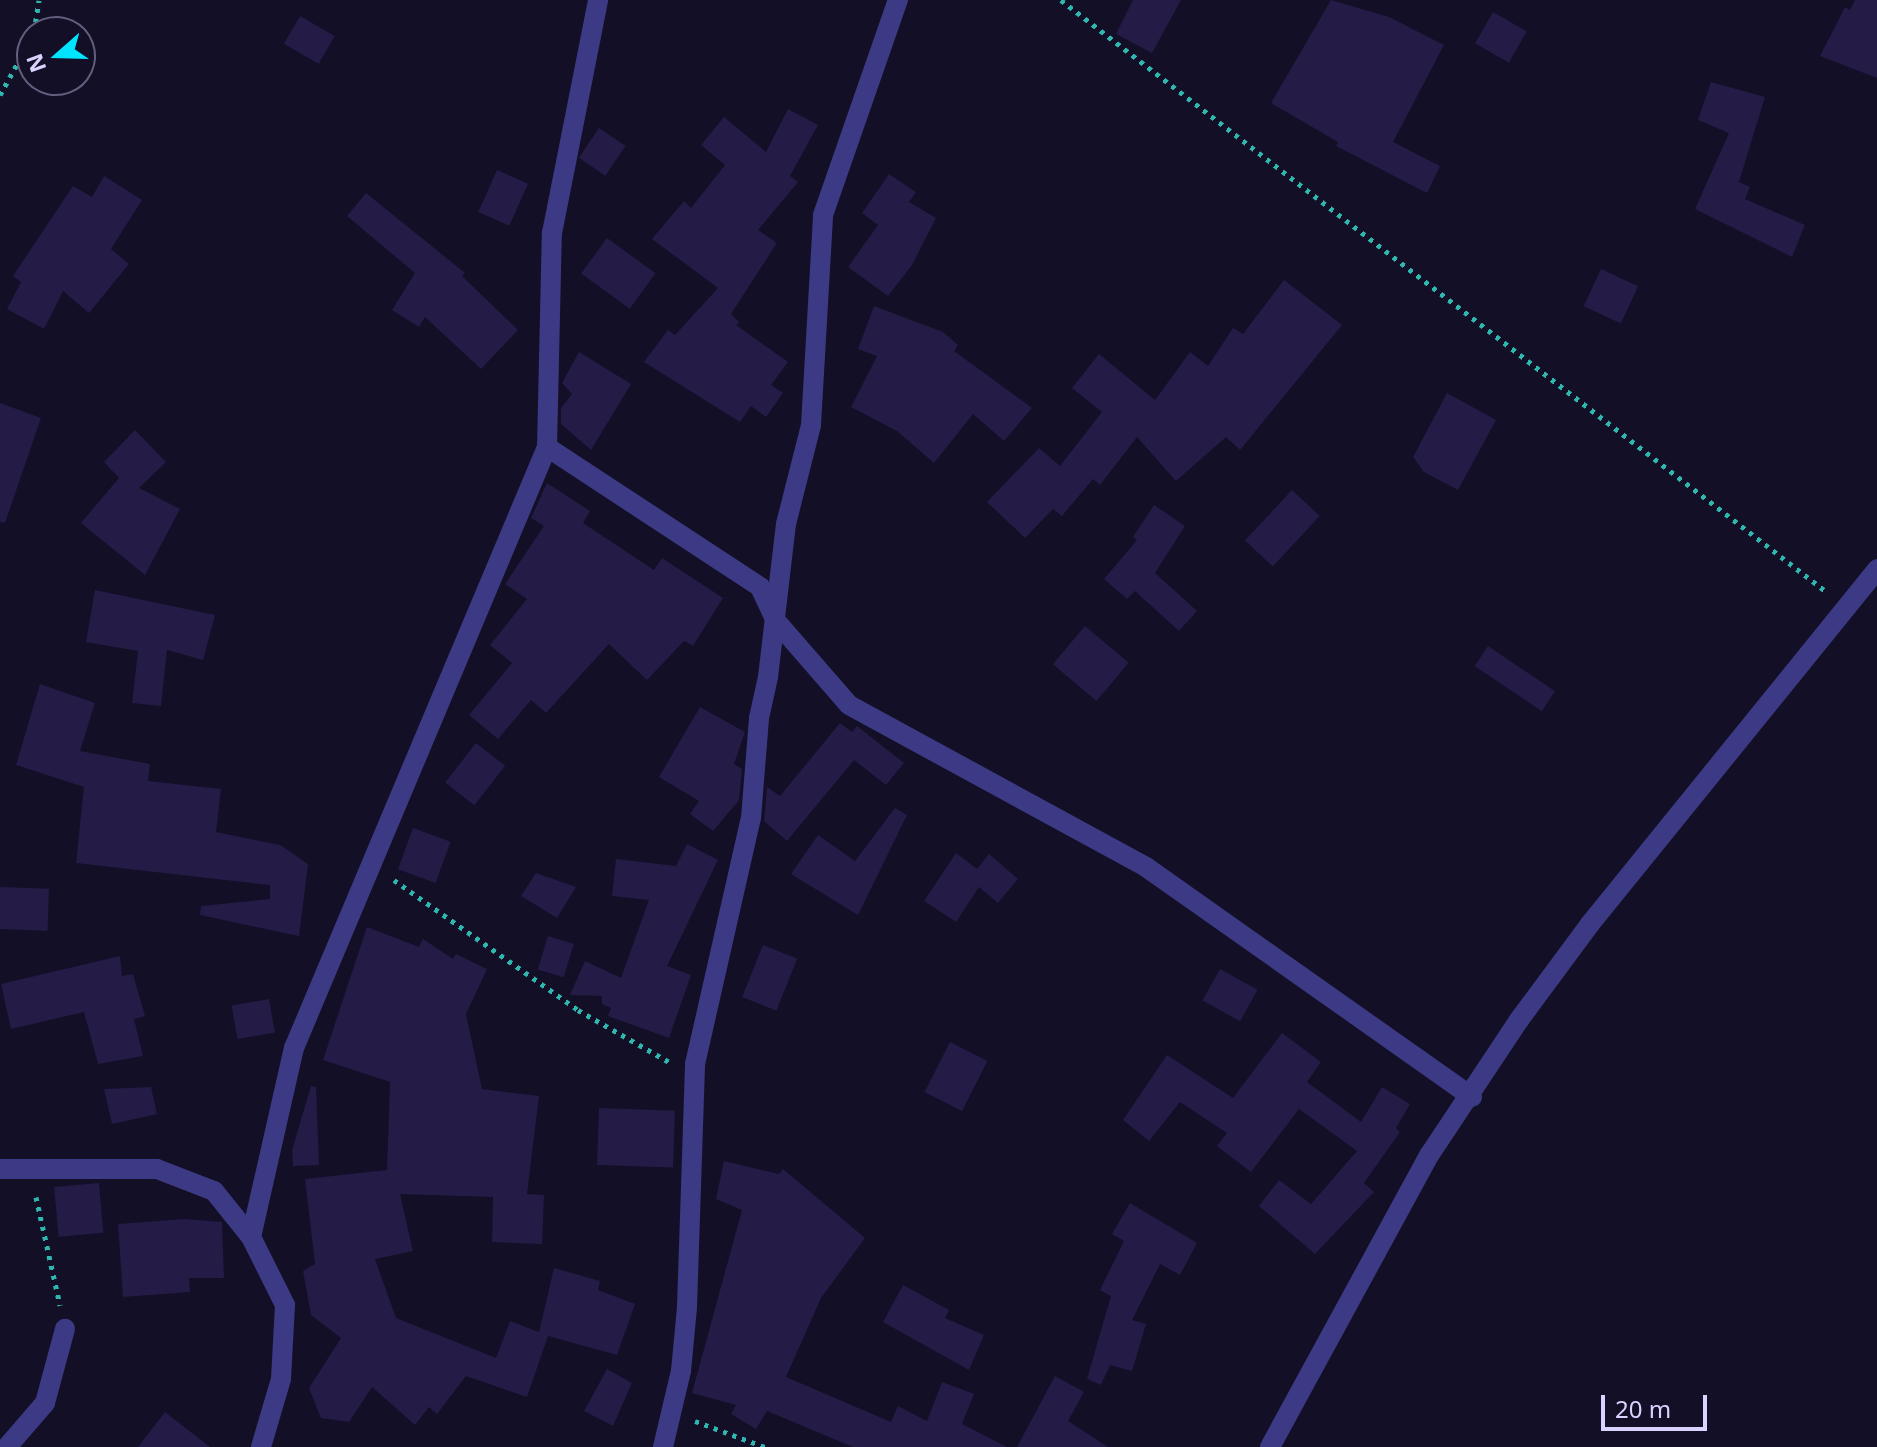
<!DOCTYPE html>
<html>
<head>
<meta charset="utf-8">
<style>
  body { margin:0 }
  #map { position:relative; width:1877px; height:1447px; overflow:hidden; background:#130f26; font-family:"Noto Sans",sans-serif }
  div>[style] { position:absolute }
  .building>* { inset:0; background:#241b47; transform-origin:0 0 }
  .path>* { height:5px; margin-top:-2.5px; transform-origin:0; background:repeating-linear-gradient(90deg,#2fb8b0 0 4px,transparent 0 10px) }
  .minor>* { height:20px; margin:-10px; padding:0 10px; transform-origin:10px; border-radius:10px; background:#3d3a85 }
  span { translate:-50% -50%; white-space:nowrap; text-align:center; line-height:1.15; -webkit-text-stroke:6px #130f26; paint-order:stroke }
  .north { position:absolute; left:16px; top:16px; width:80px; height:80px; box-sizing:border-box; background:#130f26; border:2px solid #625e7d; border-radius:50%; rotate:250deg; font-size:22px; font-weight:700; line-height:32px; text-align:center; color:#d9d4ff }
  .north::after { content:''; display:block; margin:auto; width:28px; height:36px; background:#00e5ff; clip-path:polygon(50% 0,100% 100%,50% 72%,0 100%) }
  .scale { position:absolute; left:1601px; top:1395px; width:106px; height:36px; box-sizing:border-box; border:4px solid #d9d4ff; border-top:0; padding-left:10px; font-size:24px; line-height:28px; white-space:nowrap; color:#d9d4ff; -webkit-text-stroke:6px #130f26; paint-order:stroke }
</style>
</head>
<body>
<div id="map">
  <div class="building">
    <i style="clip-path:polygon(1133px 0,1181px 0,1152px 53px,1116px 34px)"></i>
    <i style="clip-path:polygon(1331px 0,1389px 17px,1444px 45px,1393px 142px,1440px 166px,1427px 193px,1336px 146px,1338px 142px,1271px 103px)"></i>
    <i style="clip-path:polygon(1855px 0,1877px 0,1877px 78px,1820px 56px,1845px 7px,1850px 10px)"></i>
    <i style="left:1493px;top:12px;width:39px;height:36px;rotate:30deg"></i>
    <i style="left:300px;top:16px;width:40px;height:32px;rotate:30deg"></i>
    <i style="clip-path:polygon(1711px 82px,1765px 97px,1739px 182px,1750px 187px,1745px 199px,1805px 225px,1792px 257px,1695px 209px,1729px 133px,1698px 120px)"></i>
    <i style="clip-path:polygon(788px 109px,818px 125px,790px 176px,798px 182px,758px 230px,777px 243px,731px 314px,739px 322px,736px 325px,788px 362px,771px 385px,783px 393px,766px 417px,751px 406px,740px 422px,644px 362px,668px 330px,675px 335px,718px 288px,652px 239px,684px 201px,691px 208px,725px 165px,701px 145px,724px 117px,766px 152px)"></i>
    <i style="left:599px;top:128px;width:32px;height:36px;rotate:34deg"></i>
    <i style="left:497px;top:170px;width:34px;height:46px;rotate:24deg"></i>
    <i style="clip-path:polygon(889px 174px,916px 192px,909px 202px,936px 218px,912px 265px,888px 296px,848px 267px,878px 225px,862px 213px)"></i>
    <i style="clip-path:polygon(104px 176px,142px 200px,111px 249px,129px 264px,89px 313px,63px 291px,44px 329px,7px 309px,21px 282px,13px 276px,73px 186px,92px 197px)"></i>
    <i style="clip-path:polygon(366px 193px,465px 273px,462px 276px,518px 330px,481px 369px,425px 317px,419px 327px,392px 310px,415px 273px,347px 216px)"></i>
    <i style="left:607px;top:238px;width:60px;height:44px;rotate:36deg"></i>
    <i style="left:1601px;top:269px;width:41px;height:41px;rotate:25deg"></i>
    <i style="clip-path:polygon(1284px 280px,1342px 325px,1240px 450px,1226px 437px,1176px 481px,1137px 437px,1100px 485px,1093px 479px,1062px 516px,1053px 509px,1025px 538px,987px 502px,1039px 448px,1060px 466px,1102px 412px,1072px 388px,1099px 354px,1155px 400px,1190px 352px,1208px 366px,1233px 328px,1243px 334px)"></i>
    <i style="clip-path:polygon(874px 306px,943px 332px,958px 345px,954px 351px,1032px 408px,1004px 441px,973px 414px,934px 463px,897px 431px,851px 407px,877px 356px,858px 349px)"></i>
    <i style="clip-path:polygon(579px 352px,631px 384px,591px 450px,561px 424px,561px 408px,572px 394px,562px 383px)"></i>
    <i style="clip-path:polygon(1447px 393px,1496px 420px,1458px 490px,1424px 472px,1413px 457px)"></i>
    <i style="clip-path:polygon(0 403px,41px 418px,5px 523px,0 522px)"></i>
    <i style="clip-path:polygon(135px 430px,166px 462px,139px 488px,180px 509px,145px 575px,81px 523px,119px 478px,104px 462px)"></i>
    <i style="clip-path:polygon(547px 483px,590px 511px,583px 523px,654px 570px,662px 558px,723px 598px,693px 646px,684px 641px,647px 680px,609px 644px,546px 713px,531px 700px,498px 739px,469px 715px,512px 663px,490px 645px,527px 599px,505px 584px,544px 526px,531px 518px)"></i>
    <i style="left:1292px;top:490px;width:38px;height:69px;rotate:43deg"></i>
    <i style="clip-path:polygon(1154px 505px,1185px 526px,1155px 573px,1197px 611px,1179px 631px,1135px 591px,1127px 599px,1104px 579px,1137px 540px,1133px 537px)"></i>
    <i style="clip-path:polygon(95px 590px,215px 615px,203px 660px,167px 650px,161px 706px,132px 703px,138px 651px,86px 642px)"></i>
    <i style="left:1085px;top:626px;width:57px;height:50px;rotate:40deg"></i>
    <i style="left:1488px;top:646px;width:81px;height:24px;rotate:34deg"></i>
    <i style="clip-path:polygon(40px 684px,95px 703px,80px 751px,150px 764px,148px 781px,221px 789px,216px 832px,280px 845px,308px 864px,299px 936px,200px 915px,201px 906px,270px 899px,270px 885px,76px 863px,84px 787px,16px 765px)"></i>
    <i style="clip-path:polygon(700px 707px,745px 732px,734px 764px,742px 769px,739px 800px,713px 831px,690px 814px,699px 801px,659px 777px)"></i>
    <i style="clip-path:polygon(840px 723px,852px 732px,857px 726px,904px 763px,886px 785px,854px 760px,787px 841px,764px 821px,767px 787px,780px 796px)"></i>
    <i style="left:476px;top:743px;width:37px;height:50px;rotate:38deg"></i>
    <i style="clip-path:polygon(895px 808px,907px 815px,858px 915px,791px 874px,818px 835px,855px 861px)"></i>
    <i style="left:413px;top:828px;width:40px;height:44px;rotate:20deg"></i>
    <i style="clip-path:polygon(687px 844px,718px 860px,667px 966px,691px 975px,669px 1038px,608px 1016px,611px 1008px,602px 1004px,602px 996px,570px 995px,585px 961px,621px 978px,649px 900px,612px 896px,616px 859px,676px 866px)"></i>
    <i style="clip-path:polygon(956px 853px,977px 869px,989px 854px,1018px 879px,998px 903px,979px 887px,956px 922px,924px 901px)"></i>
    <i style="clip-path:polygon(536px 873px,576px 887px,557px 918px,521px 896px)"></i>
    <i style="left:0;top:887px;width:49px;height:42px;rotate:2deg"></i>
    <i style="clip-path:polygon(367px 927px,419px 947px,423px 939px,453px 959px,456px 954px,487px 969px,466px 1014px,482px 1089px,539px 1096px,527px 1194px,544px 1195px,542px 1244px,492px 1242px,493px 1197px,400px 1194px,413px 1251px,375px 1259px,396px 1318px,496px 1358px,510px 1321px,539px 1332px,554px 1268px,600px 1281px,598px 1290px,635px 1304px,617px 1355px,548px 1336px,527px 1397px,466px 1376px,437px 1414px,429px 1407px,415px 1425px,372px 1387px,349px 1422px,321px 1418px,309px 1388px,341px 1338px,311px 1315px,303px 1271px,315px 1264px,305px 1179px,387px 1170px,390px 1082px,323px 1060px)"></i>
    <i style="left:548px;top:936px;width:27px;height:35px;rotate:17deg"></i>
    <i style="left:763px;top:945px;width:37px;height:56px;rotate:22deg"></i>
    <i style="clip-path:polygon(120px 956px,122px 976px,133px 974px,145px 1016px,134px 1019px,143px 1056px,98px 1064px,84px 1012px,11px 1029px,1px 984px)"></i>
    <i style="left:1220px;top:969px;width:43px;height:36px;rotate:29deg"></i>
    <i style="left:269px;top:999px;width:34px;height:38px;rotate:80deg"></i>
    <i style="clip-path:polygon(1282px 1033px,1321px 1062px,1307px 1082px,1361px 1122px,1382px 1087px,1410px 1104px,1396px 1128px,1400px 1132px,1364px 1183px,1374px 1192px,1315px 1254px,1259px 1206px,1279px 1180px,1311px 1204px,1357px 1151px,1299px 1109px,1251px 1172px,1217px 1146px,1227px 1133px,1180px 1102px,1149px 1141px,1123px 1120px,1167px 1055px,1233px 1098px)"></i>
    <i style="left:950px;top:1042px;width:42px;height:56px;rotate:27deg"></i>
    <i style="clip-path:polygon(311px 1086px,316px 1087px,319px 1165px,293px 1166px,292px 1150px)"></i>
    <i style="clip-path:polygon(151px 1087px,157px 1114px,112px 1124px,104px 1089px)"></i>
    <i style="left:599px;top:1108px;width:76px;height:57px;rotate:2deg"></i>
    <i style="clip-path:polygon(724px 1161px,779px 1174px,783px 1169px,865px 1238px,821px 1298px,786px 1377px,891px 1422px,898px 1406px,927px 1421px,942px 1382px,974px 1394px,962px 1424px,1007px 1447px,853px 1447px,767px 1411px,756px 1429px,731px 1414px,736px 1405px,692px 1393px,742px 1210px,716px 1199px)"></i>
    <i style="left:99px;top:1183px;width:50px;height:45px;rotate:85deg"></i>
    <i style="clip-path:polygon(1130px 1203px,1197px 1243px,1180px 1275px,1160px 1264px,1132px 1320px,1146px 1324px,1132px 1371px,1110px 1365px,1101px 1385px,1087px 1379px,1111px 1296px,1100px 1290px,1124px 1241px,1112px 1234px)"></i>
    <i style="clip-path:polygon(185px 1219px,222px 1222px,224px 1278px,189px 1278px,190px 1292px,123px 1297px,118px 1224px)"></i>
    <i style="clip-path:polygon(903px 1285px,949px 1310px,945px 1318px,984px 1335px,969px 1370px,883px 1322px)"></i>
    <i style="clip-path:polygon(607px 1369px,632px 1383px,613px 1426px,584px 1411px)"></i>
    <i style="clip-path:polygon(1055px 1376px,1084px 1392px,1068px 1421px,1108px 1447px,1017px 1447px)"></i>
    <i style="clip-path:polygon(165px 1412px,210px 1447px,138px 1447px)"></i>
  </div>
  <div class="path">
    <i style="left:1061px;top:0;width:965px;rotate:37.71deg"></i>
    <i style="left:34px;top:32px;width:32px;rotate:-81deg"></i>
    <i style="left:0;top:95px;width:66px;rotate:-61.1deg"></i>
    <i style="left:394px;top:880px;width:225px;rotate:35.2deg"></i>
    <i style="left:578px;top:1010px;width:105px;rotate:29.7deg"></i>
    <i style="left:36px;top:1197px;width:111px;rotate:77.5deg"></i>
    <i style="left:695px;top:1421px;width:75px;rotate:20.4deg"></i>
  </div>
  <div class="minor">
    <i style="left:547px;top:447px;width:255px;rotate:33.3deg"></i>
    <i style="left:760px;top:587px;width:38px;rotate:65deg"></i>
    <i style="left:776px;top:621px;width:111px;rotate:49deg"></i>
    <i style="left:849px;top:705px;width:338px;rotate:28.6deg"></i>
    <i style="left:1146px;top:867px;width:399px;rotate:35.2deg"></i>
    <i style="left:0;top:1169px;width:157px"></i>
    <i style="left:157px;top:1169px;width:61px;rotate:21.1deg"></i>
    <i style="left:214px;top:1191px;width:59px;rotate:51.2deg"></i>
    <i style="left:251px;top:1237px;width:76px;rotate:63.4deg"></i>
    <i style="left:285px;top:1305px;width:74px;rotate:93.1deg"></i>
    <i style="left:281px;top:1379px;width:71px;rotate:106.4deg"></i>
    <i style="left:251px;top:1237px;width:194px;rotate:-77.2deg"></i>
    <i style="left:294px;top:1048px;width:652px;rotate:-67.17deg"></i>
    <i style="left:547px;top:447px;width:214px;rotate:-88.7deg"></i>
    <i style="left:552px;top:233px;width:237px;rotate:-78.8deg"></i>
    <i style="left:7px;top:1447px;width:58px;rotate:-49.2deg"></i>
    <i style="left:45px;top:1403px;width:77px;rotate:-74.9deg"></i>
    <i style="left:663px;top:1447px;width:78px;rotate:-76.7deg"></i>
    <i style="left:681px;top:1371px;width:64px;rotate:-84.6deg"></i>
    <i style="left:687px;top:1307px;width:243px;rotate:-88.1deg"></i>
    <i style="left:695px;top:1064px;width:252px;rotate:-77.2deg"></i>
    <i style="left:751px;top:818px;width:100px;rotate:-85.4deg"></i>
    <i style="left:759px;top:718px;width:42px;rotate:-77.6deg"></i>
    <i style="left:768px;top:677px;width:154px;rotate:-83.3deg"></i>
    <i style="left:786px;top:524px;width:102px;rotate:-75.8deg"></i>
    <i style="left:811px;top:425px;width:210px;rotate:-86.7deg"></i>
    <i style="left:823px;top:215px;width:228px;rotate:-70.8deg"></i>
    <i style="left:1270px;top:1447px;width:334px;rotate:-61.4deg"></i>
    <i style="left:1430px;top:1154px;width:161px;rotate:-56.4deg"></i>
    <i style="left:1519px;top:1020px;width:119px;rotate:-53.5deg"></i>
    <i style="left:1590px;top:924px;width:457px;rotate:-51deg"></i>
  </div>
  <div class="north">N</div>
  <div class="scale">20 m</div>
</div>
</body>
</html>
